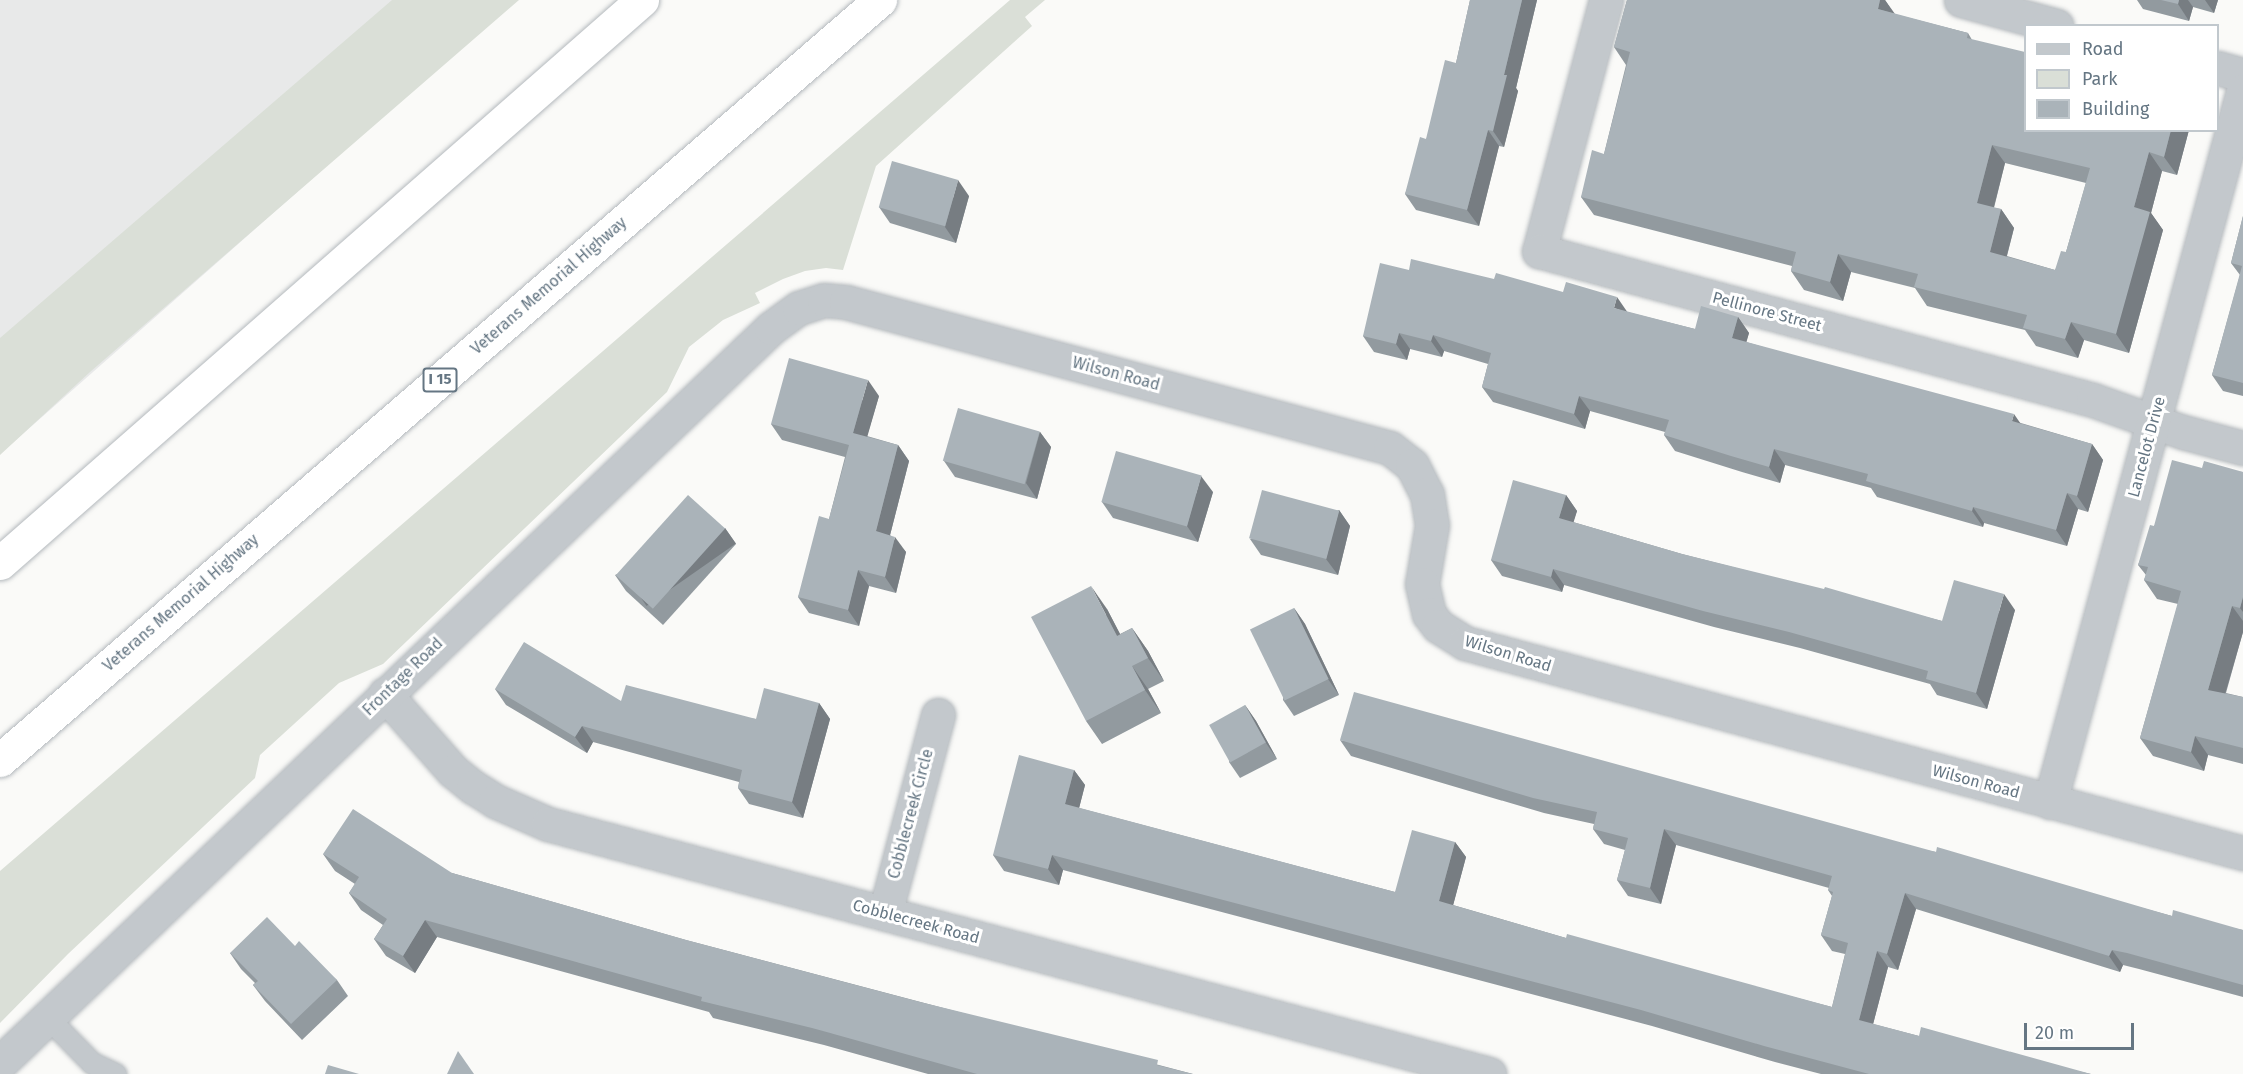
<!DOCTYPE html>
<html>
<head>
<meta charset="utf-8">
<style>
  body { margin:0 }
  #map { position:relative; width:2243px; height:1074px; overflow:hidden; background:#fafaf8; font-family:"Fira Sans",sans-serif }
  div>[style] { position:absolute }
  .built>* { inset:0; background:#e8e9e9 }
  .green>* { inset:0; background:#dadfd7 }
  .roads { filter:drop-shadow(0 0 2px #b4b9bd) drop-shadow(0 0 2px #b4b9bd) }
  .service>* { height:21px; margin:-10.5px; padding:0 10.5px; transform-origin:10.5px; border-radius:10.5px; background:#c3c8cc }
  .minor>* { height:33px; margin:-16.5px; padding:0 16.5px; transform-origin:16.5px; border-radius:16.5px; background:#c3c8cc }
  .motorway>* { height:33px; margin:-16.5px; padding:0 16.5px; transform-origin:16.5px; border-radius:16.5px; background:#fff }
  .wall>* { inset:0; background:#929a9f }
  .shaded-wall>* { inset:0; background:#777d82; transform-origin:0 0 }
  .building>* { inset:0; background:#aab3b9; transform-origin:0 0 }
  span { translate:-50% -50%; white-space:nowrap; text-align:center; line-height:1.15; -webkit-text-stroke:6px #fff; paint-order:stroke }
  .shield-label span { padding:2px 4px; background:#fff; border:2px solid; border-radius:4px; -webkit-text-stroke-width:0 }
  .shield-label { font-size:15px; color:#657683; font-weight:700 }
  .street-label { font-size:16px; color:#657683 }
  .legend { position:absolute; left:2024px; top:24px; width:195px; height:108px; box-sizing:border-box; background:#fff; border:2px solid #c1c8cd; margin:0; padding:8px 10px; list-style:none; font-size:18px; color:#657683 }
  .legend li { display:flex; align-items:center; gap:12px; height:30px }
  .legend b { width:30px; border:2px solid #c1c8cd }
  .scale { position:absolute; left:2024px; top:1023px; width:110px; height:27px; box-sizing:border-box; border:3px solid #657683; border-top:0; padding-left:8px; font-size:18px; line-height:21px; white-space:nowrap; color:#657683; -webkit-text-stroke:4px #fff; paint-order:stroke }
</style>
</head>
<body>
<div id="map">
  <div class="built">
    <i style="clip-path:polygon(0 0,515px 0,0 454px)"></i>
  </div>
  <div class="green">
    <i style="clip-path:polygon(392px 0,519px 0,90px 372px,0 455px,0 338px)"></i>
    <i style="clip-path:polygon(1010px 0,1045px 0,1025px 17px,1032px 26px,876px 166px,843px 270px,826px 268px,805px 271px,783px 279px,755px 293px,760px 303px,723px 320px,689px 347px,667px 392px,383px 664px,339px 683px,260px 755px,255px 778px,68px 954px,0 1023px,0 871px)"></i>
  </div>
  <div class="roads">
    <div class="service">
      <i style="left:47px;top:1017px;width:64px;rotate:45.6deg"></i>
      <i style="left:92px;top:1063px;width:26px;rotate:25deg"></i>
    </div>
    <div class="minor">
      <i style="left:1606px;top:0;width:260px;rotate:104.9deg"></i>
      <i style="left:1539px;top:251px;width:574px;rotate:15.05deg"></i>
      <i style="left:2093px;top:400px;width:96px;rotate:19.6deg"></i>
      <i style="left:2183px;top:432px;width:62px;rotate:14.9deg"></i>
      <i style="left:1961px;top:0;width:99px;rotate:15.2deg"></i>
      <i style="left:2218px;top:68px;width:26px;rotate:16deg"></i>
      <i style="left:385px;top:694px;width:103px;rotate:48.6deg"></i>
      <i style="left:453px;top:771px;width:26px;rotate:39deg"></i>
      <i style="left:473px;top:787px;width:26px;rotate:32deg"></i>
      <i style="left:495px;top:801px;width:58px;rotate:23.5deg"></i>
      <i style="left:548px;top:824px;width:974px;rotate:14.88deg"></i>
      <i style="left:2050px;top:802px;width:737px;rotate:-74.81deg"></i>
      <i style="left:885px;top:913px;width:205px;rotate:-75deg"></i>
      <i style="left:0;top:1063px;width:1065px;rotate:-43.63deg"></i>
      <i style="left:771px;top:328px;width:34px;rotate:-36deg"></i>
      <i style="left:799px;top:308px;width:26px;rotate:-18deg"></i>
      <i style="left:824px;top:300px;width:22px;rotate:5deg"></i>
      <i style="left:846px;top:302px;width:563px;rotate:15.02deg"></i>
      <i style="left:1390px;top:448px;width:28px;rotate:38deg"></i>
      <i style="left:1412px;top:465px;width:33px;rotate:63deg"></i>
      <i style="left:1427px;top:494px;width:31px;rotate:81deg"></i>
      <i style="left:1432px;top:525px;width:60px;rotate:99.6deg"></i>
      <i style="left:1422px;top:584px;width:31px;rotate:77deg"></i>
      <i style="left:1429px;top:614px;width:15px;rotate:53deg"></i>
      <i style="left:1438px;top:626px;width:32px;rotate:32deg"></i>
      <i style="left:1465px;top:643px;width:806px;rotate:15.11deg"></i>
    </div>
    <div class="motorway">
      <i style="left:0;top:563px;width:854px;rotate:-41.25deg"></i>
      <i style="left:0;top:760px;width:1163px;rotate:-40.82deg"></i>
    </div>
  </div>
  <div class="wall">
    <i style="clip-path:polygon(1470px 0,1537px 0,1516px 88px,1518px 91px,1504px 147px,1499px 146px,1479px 226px,1416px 210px,1405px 194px,1456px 63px)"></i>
    <i style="clip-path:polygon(evenodd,1627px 0,1885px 0,1894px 14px,1968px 33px,2025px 130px,2189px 130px,2177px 175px,2162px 171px,2151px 213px,2163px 230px,2129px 353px,2084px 340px,2078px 358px,2036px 346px,2025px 330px,1927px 306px,1915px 288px,1851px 272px,1843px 301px,1804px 290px,1791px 271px,1792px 266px,1594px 215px,1581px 197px,1604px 154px,1626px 65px,1614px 47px,1627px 0,2005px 163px,2086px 183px,2066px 252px,2055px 270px,2007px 256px,2014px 228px,2001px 209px,1994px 208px,2005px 163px)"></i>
    <i style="clip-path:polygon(2137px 0,2218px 0,2214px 13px,2193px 7px,2189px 21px,2143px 9px)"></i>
    <i style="clip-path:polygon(969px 196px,956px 243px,890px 223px,879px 207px)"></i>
    <i style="clip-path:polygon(2243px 216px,2243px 396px,2223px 391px,2212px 375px,2240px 275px,2231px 263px)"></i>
    <i style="clip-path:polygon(1409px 270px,1627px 312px,1695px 329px,1738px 317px,1749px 333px,1746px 342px,2092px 444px,2103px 460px,2088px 512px,2078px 509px,2067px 546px,1984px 523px,1983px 527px,1877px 497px,1871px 488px,1785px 465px,1780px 483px,1742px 472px,1675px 451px,1664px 435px,1665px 432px,1590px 411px,1585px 429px,1493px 402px,1482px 387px,1488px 364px,1444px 351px,1442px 357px,1410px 349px,1407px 360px,1374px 352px,1363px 336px)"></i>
    <i style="clip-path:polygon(879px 396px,867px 436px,898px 445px,909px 461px,890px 535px,906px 552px,896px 593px,869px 586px,859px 626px,809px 613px,798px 597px,829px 519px,845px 457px,782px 440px,771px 424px)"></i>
    <i style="clip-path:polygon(1040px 432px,1051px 447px,1037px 499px,955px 477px,944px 461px)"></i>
    <i style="clip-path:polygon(2202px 468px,2243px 472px,2243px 632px,2226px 693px,2243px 697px,2243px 764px,2208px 755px,2204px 771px,2153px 756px,2140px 738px,2178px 604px,2157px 599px,2144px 580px,2146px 575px,2138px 565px,2154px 526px)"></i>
    <i style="clip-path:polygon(1213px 492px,1198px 542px,1113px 518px,1102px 502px)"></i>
    <i style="clip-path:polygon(1566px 495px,1577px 511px,1573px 522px,1682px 554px,1942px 621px,2015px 610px,1987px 709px,1937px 695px,1930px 684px,1800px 648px,1714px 627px,1564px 585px,1562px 592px,1502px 576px,1491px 560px)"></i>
    <i style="clip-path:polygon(1339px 510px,1350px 526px,1338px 575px,1261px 555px,1250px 539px)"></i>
    <i style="clip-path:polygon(725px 528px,736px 544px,663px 625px,626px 591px,615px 575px)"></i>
    <i style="clip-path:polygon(1294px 608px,1305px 624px,1339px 695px,1294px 716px,1283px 700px)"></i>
    <i style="clip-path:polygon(1107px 609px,1120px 634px,1132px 628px,1148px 651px,1164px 681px,1148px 689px,1161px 713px,1102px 744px,1086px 721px)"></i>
    <i style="clip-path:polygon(495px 689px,621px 701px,756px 719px,819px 703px,830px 719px,803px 818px,749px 804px,738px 788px,739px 782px,593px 742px,587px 753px,506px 705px)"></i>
    <i style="clip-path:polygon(1245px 705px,1256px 721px,1277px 759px,1240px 778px,1229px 762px)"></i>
    <i style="clip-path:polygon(1340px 740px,1936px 852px,2172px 916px,2243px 930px,2243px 997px,2139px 969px,2123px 965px,2120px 972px,1916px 909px,1898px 970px,1888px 967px,1873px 1024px,1919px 1036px,2091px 1074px,1821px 1074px,1775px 1062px,1652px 1026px,1063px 870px,1059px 885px,1004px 871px,993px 855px,1074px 770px,1085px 785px,1079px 808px,1395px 892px,1455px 842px,1466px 857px,1453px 905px,1566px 938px,1832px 1007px,1845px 954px,1832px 951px,1821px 935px,1832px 896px,1828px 890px,1829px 888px,1676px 845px,1661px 904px,1628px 896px,1617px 880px,1625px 850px,1604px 844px,1593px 829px,1594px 824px,1544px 813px,1351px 756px)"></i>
    <i style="clip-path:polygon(323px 854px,452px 873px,686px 940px,1193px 1074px,928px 1074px,824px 1045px,713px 1018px,709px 1012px,437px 937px,415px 973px,386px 956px,374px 939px,383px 925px,361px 910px,349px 893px,355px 884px,335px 871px)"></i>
    <i style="clip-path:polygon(295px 946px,337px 980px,348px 996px,302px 1040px,265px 1001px,253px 985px,255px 983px,241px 969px,230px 953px)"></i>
  </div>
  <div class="shaded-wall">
    <i style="clip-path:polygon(1522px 0,1537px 0,1516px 88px,1518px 91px,1504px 147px,1493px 131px,1504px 75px)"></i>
    <i style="clip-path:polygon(1880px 0,1885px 0,1895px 14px,1878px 9px)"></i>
    <i style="clip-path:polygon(2179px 0,2188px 0,2193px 7px,2189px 21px,2178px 4px)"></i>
    <i style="clip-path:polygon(2205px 0,2218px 0,2214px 13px)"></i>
    <i style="clip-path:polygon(1488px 130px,1499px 146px,1479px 226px,1467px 210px)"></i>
    <i style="clip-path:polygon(2171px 130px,2189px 130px,2177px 175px,2164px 157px)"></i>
    <i style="clip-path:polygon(1992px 145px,2005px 163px,1990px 222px,1977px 203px)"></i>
    <i style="clip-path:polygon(2149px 152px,2162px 171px,2151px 213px,2163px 230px,2129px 353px,2116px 334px,2134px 207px)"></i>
    <i style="clip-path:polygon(958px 180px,969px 196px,956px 243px,945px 227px)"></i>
    <i style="clip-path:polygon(2001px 209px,2014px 228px,2003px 270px,1990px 252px)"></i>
    <i style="clip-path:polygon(1838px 254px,1851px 272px,1843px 301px,1830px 282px)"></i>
    <i style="clip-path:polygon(1617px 297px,1628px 313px,1614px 308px)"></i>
    <i style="clip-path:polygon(1738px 317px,1749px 333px,1743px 354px,1732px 338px)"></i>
    <i style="clip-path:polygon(2071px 322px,2084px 340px,2078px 358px,2065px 339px)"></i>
    <i style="clip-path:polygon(1399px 333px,1410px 349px,1407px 360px,1396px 344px)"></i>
    <i style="clip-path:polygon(1433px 335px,1444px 351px,1442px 357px,1431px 341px)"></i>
    <i style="clip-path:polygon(868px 380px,879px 396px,864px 448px,853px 433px)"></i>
    <i style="clip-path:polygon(1579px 396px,1590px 411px,1585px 429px,1574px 414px)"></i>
    <i style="clip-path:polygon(2014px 414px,2025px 430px,2012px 421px)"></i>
    <i style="clip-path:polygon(1040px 432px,1051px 447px,1037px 499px,1026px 483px)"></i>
    <i style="clip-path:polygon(2092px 444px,2103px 460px,2088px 512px,2077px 496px)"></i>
    <i style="clip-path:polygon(898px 445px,909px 461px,887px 547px,876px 531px)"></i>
    <i style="clip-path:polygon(1774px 449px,1785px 465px,1780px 483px,1769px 467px)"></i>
    <i style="clip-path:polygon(1201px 476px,1213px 492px,1198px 542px,1187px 526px)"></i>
    <i style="clip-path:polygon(2067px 493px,2078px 509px,2067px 546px,2056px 530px)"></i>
    <i style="clip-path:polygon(1566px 495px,1577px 511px,1570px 534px,1559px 518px)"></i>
    <i style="clip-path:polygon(1973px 507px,1984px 523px,1983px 527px,1972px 511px)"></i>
    <i style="clip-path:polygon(1339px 510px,1350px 526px,1338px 575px,1326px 559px)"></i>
    <i style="left:725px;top:528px;width:19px;height:109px;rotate:55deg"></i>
    <i style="clip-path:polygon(895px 537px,906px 552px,896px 593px,885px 577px)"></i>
    <i style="clip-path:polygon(1553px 569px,1564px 585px,1562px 592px,1551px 577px)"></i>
    <i style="clip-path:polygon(858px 570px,869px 586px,859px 626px,848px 610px)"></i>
    <i style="clip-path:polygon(1091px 586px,1107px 609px,1133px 659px,1117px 636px)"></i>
    <i style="clip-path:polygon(2004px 594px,2015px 610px,1987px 709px,1976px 693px)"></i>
    <i style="clip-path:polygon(2243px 597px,2243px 612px,2240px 608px)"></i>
    <i style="clip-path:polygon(2232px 606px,2243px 621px,2243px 632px,2221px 708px,2208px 690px)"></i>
    <i style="clip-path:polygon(1294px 608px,1305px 624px,1339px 695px,1328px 679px)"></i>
    <i style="clip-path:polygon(1132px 628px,1148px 651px,1164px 681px,1148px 658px)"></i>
    <i style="clip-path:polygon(1132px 666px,1148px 689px,1161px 713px,1145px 690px)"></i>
    <i style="clip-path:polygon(819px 703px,830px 719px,803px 818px,792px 802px)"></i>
    <i style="clip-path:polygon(1245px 705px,1256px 721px,1277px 759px,1266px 743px)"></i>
    <i style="clip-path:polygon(582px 726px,593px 742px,587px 753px,575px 737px)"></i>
    <i style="clip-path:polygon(2195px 736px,2208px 755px,2204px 771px,2191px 752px)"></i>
    <i style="clip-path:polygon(1074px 770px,1085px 785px,1076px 820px,1065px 804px)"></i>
    <i style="clip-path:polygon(1664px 829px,1676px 845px,1661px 904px,1650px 888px)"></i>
    <i style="clip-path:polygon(1455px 842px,1466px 857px,1450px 917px,1439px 901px)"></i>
    <i style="clip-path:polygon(1052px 855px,1063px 870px,1059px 885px,1048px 869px)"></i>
    <i style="clip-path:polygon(1905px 893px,1916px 909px,1898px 970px,1887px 954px)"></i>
    <i style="clip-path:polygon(425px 920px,437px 937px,415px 973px,403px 956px)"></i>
    <i style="clip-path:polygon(2112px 950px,2123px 965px,2120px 972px,2109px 956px)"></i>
    <i style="clip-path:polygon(1877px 951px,1888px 967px,1870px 1036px,1859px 1020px)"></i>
  </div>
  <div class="building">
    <i style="clip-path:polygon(1470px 0,1522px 0,1504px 75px,1507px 75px,1493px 131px,1488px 130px,1467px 210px,1405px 194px,1420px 137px,1426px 139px,1445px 60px,1456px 63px)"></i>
    <i style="clip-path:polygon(evenodd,1627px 0,1880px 0,1878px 9px,1968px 33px,1967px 38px,2025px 52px,2025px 130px,2171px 130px,2164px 157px,2149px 152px,2134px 207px,2150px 212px,2116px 334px,2071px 322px,2065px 339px,2023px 328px,2027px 315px,1914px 287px,1918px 274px,1838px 254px,1830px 282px,1791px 271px,1796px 252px,1581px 197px,1592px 150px,1604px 154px,1630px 52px,1614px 47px,1627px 0,1992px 145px,2090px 168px,2066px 252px,2061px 251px,2055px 270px,1990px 252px,2001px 209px,1977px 203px,1992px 145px)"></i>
    <i style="clip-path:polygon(2161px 0,2179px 0,2178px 4px)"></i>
    <i style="left:892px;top:161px;width:69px;height:48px;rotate:16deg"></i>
    <i style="clip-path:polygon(2243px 216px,2243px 383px,2212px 375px,2242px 266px,2231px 263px)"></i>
    <i style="clip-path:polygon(1411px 259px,1494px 279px,1496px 273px,1563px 292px,1566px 282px,1617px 297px,1614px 308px,1695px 329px,1701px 306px,1738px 317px,1732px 338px,2014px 414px,2012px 421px,2092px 444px,2077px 496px,2067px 493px,2056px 530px,1973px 507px,1972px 511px,1866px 481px,1868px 474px,1774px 449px,1769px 467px,1731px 456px,1664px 435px,1669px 420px,1579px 396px,1574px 414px,1482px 387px,1491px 353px,1433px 335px,1431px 341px,1399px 333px,1396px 344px,1363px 336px,1380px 263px,1409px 270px)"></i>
    <i style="clip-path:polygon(789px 358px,868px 380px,853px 433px,898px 445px,876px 531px,895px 537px,885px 577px,858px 570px,848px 610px,798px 597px,819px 516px,829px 519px,849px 445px,771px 424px)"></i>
    <i style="left:958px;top:408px;width:85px;height:55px;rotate:16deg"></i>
    <i style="left:1116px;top:451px;width:89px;height:53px;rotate:16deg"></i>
    <i style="clip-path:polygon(2172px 460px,2202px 468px,2204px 461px,2243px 472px,2243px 597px,2240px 608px,2232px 606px,2208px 690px,2243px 697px,2243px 748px,2195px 736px,2191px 752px,2140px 738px,2181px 591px,2144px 580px,2148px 567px,2138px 565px,2150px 525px,2154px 526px)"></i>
    <i style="clip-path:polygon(1513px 480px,1566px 495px,1559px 518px,1682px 554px,1824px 589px,1825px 587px,1942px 621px,1954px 580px,2004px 594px,1976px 693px,1926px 679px,1928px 671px,1789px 632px,1703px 611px,1553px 569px,1551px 577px,1491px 560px)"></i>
    <i style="left:1262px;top:490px;width:80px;height:50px;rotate:15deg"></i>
    <i style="left:688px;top:495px;width:50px;height:108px;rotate:42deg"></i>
    <i style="clip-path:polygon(1091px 586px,1117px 636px,1132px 628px,1148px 658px,1132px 666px,1145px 690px,1086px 721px,1031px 617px)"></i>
    <i style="left:1294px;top:608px;width:79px;height:49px;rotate:64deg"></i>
    <i style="clip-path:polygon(524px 642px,621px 701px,626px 685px,756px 719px,764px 688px,819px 703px,792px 802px,738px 788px,742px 770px,582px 726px,575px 737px,495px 689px)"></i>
    <i style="clip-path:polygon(1354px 692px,1936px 852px,1937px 847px,2172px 916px,2173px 910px,2243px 930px,2243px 985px,2127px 953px,2112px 950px,2109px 956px,1905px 893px,1887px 954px,1877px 951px,1859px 1020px,1919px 1036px,1921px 1027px,2091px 1074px,1869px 1074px,1764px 1046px,1641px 1010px,1052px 855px,1048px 869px,993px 855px,1019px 755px,1074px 770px,1065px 804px,1395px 892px,1412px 830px,1455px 842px,1439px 901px,1566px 938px,1567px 934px,1832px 1007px,1848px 943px,1821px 935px,1833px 892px,1828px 890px,1832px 876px,1664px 829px,1650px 888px,1617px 880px,1628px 838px,1593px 829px,1597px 812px,1533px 798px,1340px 740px)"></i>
    <i style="left:1245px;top:705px;width:43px;height:41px;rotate:61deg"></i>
    <i style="clip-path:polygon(353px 809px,452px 873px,686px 940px,920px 1002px,1158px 1060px,1157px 1065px,1193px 1074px,977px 1074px,812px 1028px,701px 1001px,702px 997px,425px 920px,403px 956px,374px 939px,387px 919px,349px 893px,359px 877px,323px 854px)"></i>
    <i style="clip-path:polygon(267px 917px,295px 946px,299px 941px,337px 980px,291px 1024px,253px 985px,258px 981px,230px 953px)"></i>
    <i style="clip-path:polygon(458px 1051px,474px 1074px,447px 1074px)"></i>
    <i style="clip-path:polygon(328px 1065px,359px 1074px,325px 1074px)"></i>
  </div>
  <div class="shield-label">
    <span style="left:440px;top:380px">I 15</span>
  </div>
  <div class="street-label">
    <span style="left:549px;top:286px;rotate:-41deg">Veterans Memorial Highway</span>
    <span style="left:1767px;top:312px;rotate:15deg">Pellinore Street</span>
    <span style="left:1116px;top:374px;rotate:15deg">Wilson Road</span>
    <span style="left:2147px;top:447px;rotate:-75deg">Lancelot Drive</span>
    <span style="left:181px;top:603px;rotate:-41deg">Veterans Memorial Highway</span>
    <span style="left:1508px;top:654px;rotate:17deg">Wilson Road</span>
    <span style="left:403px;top:677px;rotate:-44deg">Frontage Road</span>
    <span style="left:1976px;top:782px;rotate:15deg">Wilson Road</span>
    <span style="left:911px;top:814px;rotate:-75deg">Cobblecreek Circle</span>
    <span style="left:916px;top:922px;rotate:15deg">Cobblecreek Road</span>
  </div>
  <ul class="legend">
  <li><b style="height:8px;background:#c3c8cc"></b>Road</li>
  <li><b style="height:16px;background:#dadfd7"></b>Park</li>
  <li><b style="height:16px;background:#aab3b9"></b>Building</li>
  </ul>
  <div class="scale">20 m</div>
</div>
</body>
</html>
